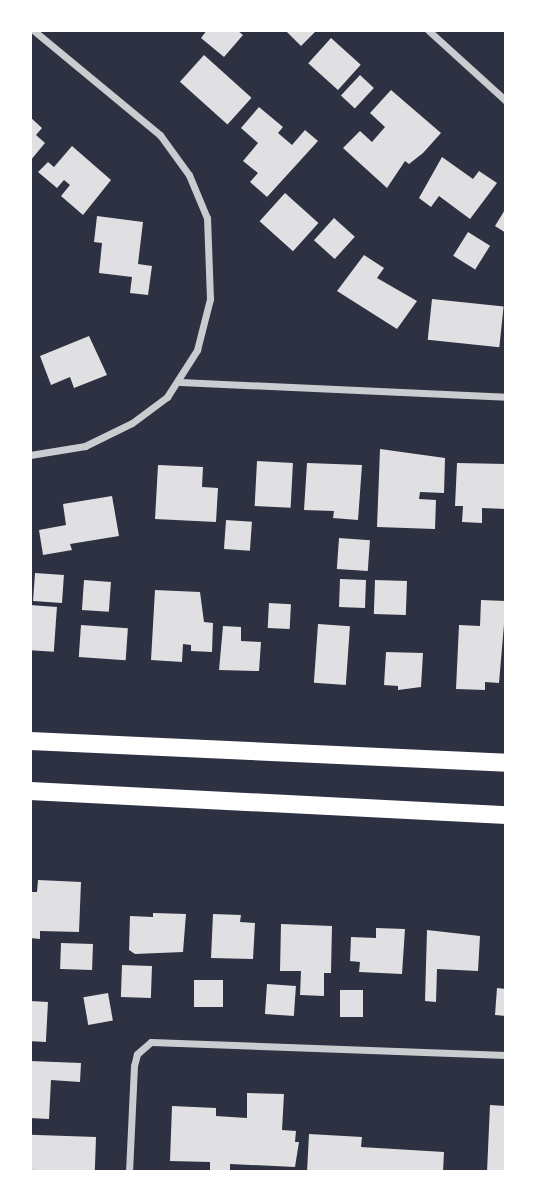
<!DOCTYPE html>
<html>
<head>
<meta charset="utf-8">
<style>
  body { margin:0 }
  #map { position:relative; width:536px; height:1202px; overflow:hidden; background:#2d3142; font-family:"Exo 2",sans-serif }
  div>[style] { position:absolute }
  .building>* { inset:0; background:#e0e0e3; transform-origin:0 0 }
  .minor>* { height:7px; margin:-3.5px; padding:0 3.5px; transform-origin:3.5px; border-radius:3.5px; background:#caccd0 }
  .primary>* { height:18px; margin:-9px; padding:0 9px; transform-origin:9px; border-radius:9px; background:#fff }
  span { translate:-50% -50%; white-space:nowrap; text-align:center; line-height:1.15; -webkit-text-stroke:6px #fff; paint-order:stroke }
  .frame { position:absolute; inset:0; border:32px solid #fff; pointer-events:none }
</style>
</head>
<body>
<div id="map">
  <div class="building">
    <i style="clip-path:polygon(207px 30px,237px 30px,243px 35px,224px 57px,201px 38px)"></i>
    <i style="clip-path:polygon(285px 30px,317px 30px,301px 46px)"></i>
    <i style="left:331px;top:38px;width:40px;height:34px;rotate:42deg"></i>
    <i style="left:204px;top:55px;width:64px;height:36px;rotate:42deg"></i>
    <i style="left:360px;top:75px;width:19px;height:28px;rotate:43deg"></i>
    <i style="clip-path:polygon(391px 90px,441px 133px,423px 153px,409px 164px,405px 161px,387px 188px,343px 148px,360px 131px,372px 142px,385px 127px,370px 113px)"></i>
    <i style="clip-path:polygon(259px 107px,283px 127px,278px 133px,292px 145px,305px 130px,318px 141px,267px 197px,250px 182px,258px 173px,243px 161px,258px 143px,241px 128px)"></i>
    <i style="clip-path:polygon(30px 117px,42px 128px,36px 135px,45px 143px,30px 161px)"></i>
    <i style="clip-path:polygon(72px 146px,111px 180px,83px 215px,61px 196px,70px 185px,64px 180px,57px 188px,38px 172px,48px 162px,54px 167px)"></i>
    <i style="clip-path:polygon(442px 157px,473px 179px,479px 171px,497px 183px,470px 219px,439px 196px,431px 207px,419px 198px)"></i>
    <i style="left:285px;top:193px;width:45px;height:38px;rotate:42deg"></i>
    <i style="clip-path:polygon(506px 208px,506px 233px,495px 226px)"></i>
    <i style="clip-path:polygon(97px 216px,143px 222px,138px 264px,152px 266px,148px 295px,130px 293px,132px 277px,99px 273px,102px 243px,94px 242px)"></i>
    <i style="left:334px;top:218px;width:28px;height:30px;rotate:42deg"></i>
    <i style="left:468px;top:232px;width:26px;height:28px;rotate:32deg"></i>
    <i style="clip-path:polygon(364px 255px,384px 268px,377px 278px,417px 301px,397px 329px,337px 291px)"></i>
    <i style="left:432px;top:299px;width:72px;height:41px;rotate:6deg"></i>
    <i style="clip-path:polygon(89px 336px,107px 375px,74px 388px,70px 377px,51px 385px,40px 356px)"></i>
    <i style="clip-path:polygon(380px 449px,445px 458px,444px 493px,420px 492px,419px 499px,436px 500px,435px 529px,377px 527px)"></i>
    <i style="left:257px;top:461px;width:36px;height:45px;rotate:3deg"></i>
    <i style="clip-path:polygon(307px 463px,362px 465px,358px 520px,333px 518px,334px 511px,304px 510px)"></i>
    <i style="clip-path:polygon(457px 463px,506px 464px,506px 509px,482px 508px,482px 523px,462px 522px,463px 506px,455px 506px)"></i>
    <i style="clip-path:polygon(158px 465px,203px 467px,202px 487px,218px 488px,216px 522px,155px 519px)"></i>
    <i style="clip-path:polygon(112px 496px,119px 536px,70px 544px,72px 550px,43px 555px,39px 530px,66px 525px,63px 504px)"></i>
    <i style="left:226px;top:520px;width:26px;height:29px;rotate:4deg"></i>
    <i style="left:339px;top:538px;width:31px;height:31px;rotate:4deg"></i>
    <i style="left:35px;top:573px;width:29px;height:28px;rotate:4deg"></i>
    <i style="left:340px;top:579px;width:26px;height:28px;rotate:2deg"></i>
    <i style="left:84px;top:580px;width:27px;height:30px;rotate:4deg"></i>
    <i style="left:375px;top:580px;width:32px;height:34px;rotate:2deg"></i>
    <i style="clip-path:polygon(155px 590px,200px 592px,204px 622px,213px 623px,212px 652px,191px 651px,191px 645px,183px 644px,182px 662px,151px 660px)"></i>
    <i style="clip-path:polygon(481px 600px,506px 601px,499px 683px,485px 682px,485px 690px,456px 689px,459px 625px,480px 626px)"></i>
    <i style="left:269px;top:603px;width:22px;height:25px;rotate:3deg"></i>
    <i style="left:30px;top:605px;width:27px;height:45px;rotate:4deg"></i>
    <i style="left:318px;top:624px;width:32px;height:59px;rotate:4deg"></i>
    <i style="left:81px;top:625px;width:47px;height:32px;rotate:4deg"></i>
    <i style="clip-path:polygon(223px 626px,241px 627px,241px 641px,261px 642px,259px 671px,219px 670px)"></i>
    <i style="clip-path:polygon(386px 652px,423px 653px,421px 687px,398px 690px,398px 686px,384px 685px)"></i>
    <i style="clip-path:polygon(38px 880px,81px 882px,79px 932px,40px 931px,40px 939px,30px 938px,30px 892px,37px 892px)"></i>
    <i style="clip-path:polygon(153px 913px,186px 914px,183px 952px,135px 954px,129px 950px,130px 916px,153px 917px)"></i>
    <i style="clip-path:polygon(213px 914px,241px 915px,240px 922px,255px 923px,253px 959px,211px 958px)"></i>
    <i style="clip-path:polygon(281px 924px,332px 926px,331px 973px,324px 973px,324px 996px,300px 995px,301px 971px,280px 971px)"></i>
    <i style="clip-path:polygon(376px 928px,405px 929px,402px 974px,359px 972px,360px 962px,350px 961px,351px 937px,376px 938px)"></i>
    <i style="clip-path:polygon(427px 930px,480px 936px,478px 971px,437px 969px,436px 1002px,425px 1001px)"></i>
    <i style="left:61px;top:943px;width:32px;height:26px;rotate:2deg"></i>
    <i style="left:122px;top:965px;width:30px;height:32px;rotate:2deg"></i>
    <i style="left:194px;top:980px;width:29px;height:27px"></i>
    <i style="left:267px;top:984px;width:29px;height:30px;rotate:4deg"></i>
    <i style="clip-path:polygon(497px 988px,506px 989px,506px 1016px,495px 1015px)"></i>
    <i style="left:340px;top:990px;width:23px;height:27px"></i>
    <i style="left:108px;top:993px;width:28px;height:25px;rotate:80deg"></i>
    <i style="left:30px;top:1001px;width:18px;height:40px;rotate:3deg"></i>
    <i style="clip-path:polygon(30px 1061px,81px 1063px,80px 1082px,51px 1080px,49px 1119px,30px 1118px)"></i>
    <i style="clip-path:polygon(247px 1093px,284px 1094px,282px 1130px,296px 1131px,295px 1142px,299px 1142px,295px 1167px,230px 1164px,230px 1172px,210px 1171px,210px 1162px,170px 1161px,172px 1106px,216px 1108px,216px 1116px,247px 1118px)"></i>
    <i style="clip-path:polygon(490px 1105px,506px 1106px,506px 1172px,487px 1172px)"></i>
    <i style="clip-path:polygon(309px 1134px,362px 1137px,361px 1147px,444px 1152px,443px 1172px,307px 1172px)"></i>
    <i style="left:96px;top:1137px;width:35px;height:66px;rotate:92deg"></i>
  </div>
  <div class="minor">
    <i style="left:428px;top:30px;width:105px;rotate:42.3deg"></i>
    <i style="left:180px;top:382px;width:326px;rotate:2.6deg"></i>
    <i style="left:30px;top:455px;width:56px;rotate:-9.3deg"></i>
    <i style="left:85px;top:446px;width:52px;rotate:-26.1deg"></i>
    <i style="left:132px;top:423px;width:44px;rotate:-36.6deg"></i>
    <i style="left:167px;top:397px;width:56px;rotate:-57.4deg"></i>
    <i style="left:197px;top:350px;width:53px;rotate:-75.7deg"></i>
    <i style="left:210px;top:299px;width:81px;rotate:-92.1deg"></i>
    <i style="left:207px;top:218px;width:47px;rotate:-112.7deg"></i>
    <i style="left:189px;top:175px;width:49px;rotate:-125.9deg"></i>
    <i style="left:160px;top:135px;width:165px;rotate:-140.4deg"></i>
    <i style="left:129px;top:1172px;width:106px;rotate:-87.3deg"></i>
    <i style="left:134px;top:1066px;width:12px;rotate:-76deg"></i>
    <i style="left:137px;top:1054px;width:18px;rotate:-41deg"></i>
    <i style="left:151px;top:1042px;width:355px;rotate:2.1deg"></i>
  </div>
  <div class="primary">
    <i style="left:30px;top:741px;width:477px;rotate:2.6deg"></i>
    <i style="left:30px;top:791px;width:477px;rotate:2.9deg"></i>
  </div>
  <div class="frame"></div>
</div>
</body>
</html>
